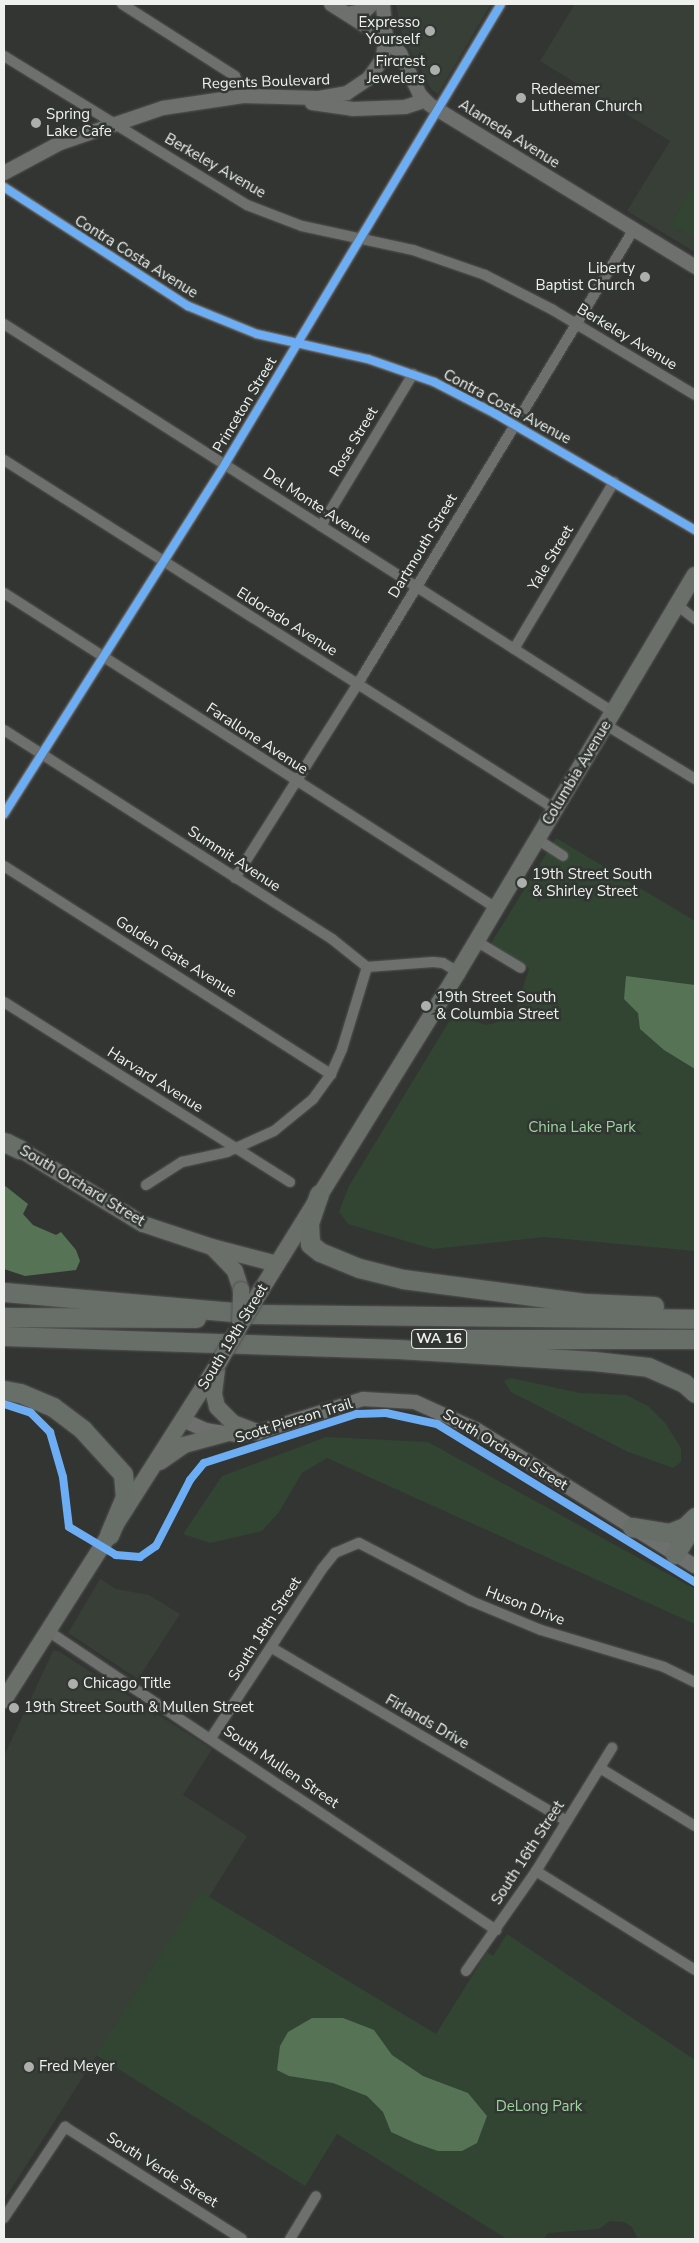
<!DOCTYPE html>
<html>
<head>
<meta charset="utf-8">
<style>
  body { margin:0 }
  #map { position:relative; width:699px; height:2243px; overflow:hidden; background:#333533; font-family:"Nunito Sans",sans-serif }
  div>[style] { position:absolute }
  .built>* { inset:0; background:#373f37 }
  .green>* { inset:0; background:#314532 }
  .water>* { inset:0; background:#567356 }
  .roads { filter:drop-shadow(0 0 1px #525352) drop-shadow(0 0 1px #525352) }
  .street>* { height:10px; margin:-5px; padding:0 5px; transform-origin:5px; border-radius:5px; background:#6e706e }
  .secondary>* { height:14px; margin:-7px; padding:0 7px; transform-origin:7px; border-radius:7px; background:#6d706d }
  .primary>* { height:16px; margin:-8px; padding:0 8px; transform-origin:8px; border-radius:8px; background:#6a6f6a }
  .highway>* { height:19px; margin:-9.5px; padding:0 9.5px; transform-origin:9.5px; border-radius:9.5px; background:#686f69 }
  .bridges { filter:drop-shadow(0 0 1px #525352) drop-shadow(0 0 1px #525352) }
  .primary-bridge>* { height:16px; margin:-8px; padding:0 8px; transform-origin:8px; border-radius:8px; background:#6a6f6a }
  .cycleway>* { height:8px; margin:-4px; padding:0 4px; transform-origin:4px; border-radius:4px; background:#6dadf4 }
  .dots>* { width:14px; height:14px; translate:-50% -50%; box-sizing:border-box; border:2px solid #323632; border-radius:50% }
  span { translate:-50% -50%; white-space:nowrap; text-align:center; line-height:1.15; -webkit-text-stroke:5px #323632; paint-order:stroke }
  .shield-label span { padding:1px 4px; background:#323632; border:1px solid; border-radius:4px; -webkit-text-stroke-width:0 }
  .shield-label { font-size:14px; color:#eff1ef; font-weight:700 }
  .poi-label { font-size:15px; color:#eff1ef }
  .right { translate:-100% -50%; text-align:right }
  .left { translate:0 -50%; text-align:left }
  .street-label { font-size:15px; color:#eff1ef }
  .park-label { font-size:15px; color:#9dd39f }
  .frame { position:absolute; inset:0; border:5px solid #eff1ef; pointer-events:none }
</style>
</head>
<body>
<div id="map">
  <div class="built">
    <i style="clip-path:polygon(396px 4px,491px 4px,438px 94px,432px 90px,403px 38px)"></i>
    <i style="clip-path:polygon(575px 4px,695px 4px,695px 252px,627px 211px,670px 141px,540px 61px)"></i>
    <i style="clip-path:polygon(100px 1579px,116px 1589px,149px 1595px,180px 1614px,138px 1679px,68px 1633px)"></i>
    <i style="clip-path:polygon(53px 1651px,58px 1651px,212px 1749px,183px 1795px,247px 1836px,209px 1897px,201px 1893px,4px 2200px,4px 1756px)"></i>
  </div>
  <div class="green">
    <i style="clip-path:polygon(695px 183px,695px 238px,671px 224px)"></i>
    <i style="clip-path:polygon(556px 838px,695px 921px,695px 1251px,544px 1237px,433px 1249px,348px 1224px,339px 1212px,349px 1186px,453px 1015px,487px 1025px,514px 1017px,529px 968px,490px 945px)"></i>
    <i style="clip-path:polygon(511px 1378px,580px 1393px,626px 1395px,648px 1406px,666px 1424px,681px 1448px,681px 1462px,673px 1468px,626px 1451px,511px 1392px,504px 1381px)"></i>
    <i style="clip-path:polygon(326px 1437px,428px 1442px,695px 1589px,695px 1624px,327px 1458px,302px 1473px,279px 1512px,262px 1531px,210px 1543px,183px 1534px,222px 1476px)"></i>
    <i style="clip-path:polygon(201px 1892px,436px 2034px,487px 1952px,493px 1956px,507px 1934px,695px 2060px,695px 2239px,638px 2239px,632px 2227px,624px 2222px,610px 2221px,599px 2229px,548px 2233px,544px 2239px,507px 2239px,337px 2134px,305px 2186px,96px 2055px)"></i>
  </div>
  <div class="water">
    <i style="clip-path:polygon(626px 976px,695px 985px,695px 1069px,664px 1050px,640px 1029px,638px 1013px,624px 999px)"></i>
    <i style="clip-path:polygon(4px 1185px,28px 1204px,23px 1214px,33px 1225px,56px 1235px,61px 1232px,76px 1250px,80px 1261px,76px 1270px,25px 1276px,4px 1269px)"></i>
    <i style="clip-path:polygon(312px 2018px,343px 2018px,374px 2030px,392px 2055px,423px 2076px,468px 2093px,487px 2116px,477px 2143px,462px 2151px,438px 2151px,415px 2143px,391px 2132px,383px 2112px,367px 2096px,333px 2083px,289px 2076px,277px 2070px,280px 2046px,288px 2032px)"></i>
  </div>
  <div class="roads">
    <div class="street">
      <i style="left:122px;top:4px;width:134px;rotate:32.5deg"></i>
      <i style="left:235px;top:76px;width:22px;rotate:68deg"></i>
      <i style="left:4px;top:56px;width:285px;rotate:31.5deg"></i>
      <i style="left:247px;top:205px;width:59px;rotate:20.9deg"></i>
      <i style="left:302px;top:226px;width:114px;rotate:12.2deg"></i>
      <i style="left:413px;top:250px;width:76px;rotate:19.1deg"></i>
      <i style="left:485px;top:275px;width:76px;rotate:27.2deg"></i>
      <i style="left:553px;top:310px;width:165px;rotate:30.9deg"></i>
      <i style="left:4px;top:187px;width:219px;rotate:32.9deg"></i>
      <i style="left:188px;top:306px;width:74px;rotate:22.1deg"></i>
      <i style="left:257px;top:334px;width:114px;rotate:12.7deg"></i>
      <i style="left:368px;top:359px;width:70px;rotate:19.2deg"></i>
      <i style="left:434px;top:382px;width:68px;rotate:27.3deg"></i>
      <i style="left:494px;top:413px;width:233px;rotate:30.2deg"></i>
      <i style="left:4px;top:324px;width:722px;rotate:32.5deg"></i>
      <i style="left:4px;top:460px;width:652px;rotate:32.35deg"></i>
      <i style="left:321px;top:526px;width:178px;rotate:-58.8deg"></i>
      <i style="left:4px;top:593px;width:584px;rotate:32.63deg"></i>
      <i style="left:677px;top:605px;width:23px;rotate:38deg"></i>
      <i style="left:514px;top:649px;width:195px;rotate:-59.1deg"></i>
      <i style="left:606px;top:725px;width:104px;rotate:31.2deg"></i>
      <i style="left:4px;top:730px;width:389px;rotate:32.5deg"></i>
      <i style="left:332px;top:939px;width:45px;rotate:38.7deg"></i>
      <i style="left:367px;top:967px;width:66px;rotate:-4.3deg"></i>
      <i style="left:433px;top:962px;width:10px;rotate:6deg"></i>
      <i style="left:443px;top:963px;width:17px;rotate:31deg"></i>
      <i style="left:4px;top:814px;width:414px;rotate:-57.7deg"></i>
      <i style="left:225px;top:464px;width:536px;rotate:-59.04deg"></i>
      <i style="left:537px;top:839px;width:31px;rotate:33deg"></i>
      <i style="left:4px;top:866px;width:388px;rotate:32.5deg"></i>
      <i style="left:235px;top:878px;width:228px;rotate:-57.7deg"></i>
      <i style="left:357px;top:685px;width:534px;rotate:-58.72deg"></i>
      <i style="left:476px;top:941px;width:52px;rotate:31deg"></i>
      <i style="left:4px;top:1002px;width:338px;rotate:32.2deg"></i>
      <i style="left:146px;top:1185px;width:43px;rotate:-32.6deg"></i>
      <i style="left:182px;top:1162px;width:46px;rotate:-12.5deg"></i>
      <i style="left:227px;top:1152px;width:51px;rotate:-24.1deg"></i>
      <i style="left:274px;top:1131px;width:50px;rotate:-39.4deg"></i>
      <i style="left:313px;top:1099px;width:31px;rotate:-54deg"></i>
      <i style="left:331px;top:1074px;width:27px;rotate:-66deg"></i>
      <i style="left:342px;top:1049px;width:86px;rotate:-73deg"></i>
      <i style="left:48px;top:1631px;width:539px;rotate:33.72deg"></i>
      <i style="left:272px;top:1648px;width:342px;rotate:30.4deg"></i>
      <i style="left:211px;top:1738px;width:202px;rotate:-56.7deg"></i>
      <i style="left:322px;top:1569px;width:21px;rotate:-51deg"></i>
      <i style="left:335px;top:1553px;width:26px;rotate:-23deg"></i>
      <i style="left:359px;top:1543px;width:126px;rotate:27.4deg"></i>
      <i style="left:471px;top:1601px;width:76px;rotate:22.5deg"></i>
      <i style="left:541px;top:1630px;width:128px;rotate:16.7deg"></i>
      <i style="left:664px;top:1667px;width:34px;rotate:26deg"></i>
      <i style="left:600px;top:1768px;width:111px;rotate:31.4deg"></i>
      <i style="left:536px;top:1871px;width:187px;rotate:31.9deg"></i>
      <i style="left:466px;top:1971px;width:122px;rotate:-55deg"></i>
      <i style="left:536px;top:1871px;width:145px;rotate:-58.3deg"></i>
      <i style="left:4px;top:2218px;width:110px;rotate:-56.2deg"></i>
      <i style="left:65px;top:2127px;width:209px;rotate:32.3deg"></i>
      <i style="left:290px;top:2239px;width:50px;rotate:-58.8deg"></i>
    </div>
    <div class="secondary">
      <i style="left:331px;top:4px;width:65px;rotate:32.5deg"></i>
      <i style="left:386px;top:39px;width:20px;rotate:45deg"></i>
      <i style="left:400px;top:53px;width:47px;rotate:64.5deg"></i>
      <i style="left:420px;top:95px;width:14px;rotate:45deg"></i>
      <i style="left:430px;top:105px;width:311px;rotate:31.4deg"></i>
      <i style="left:347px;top:14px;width:19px;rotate:-12deg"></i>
      <i style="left:366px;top:10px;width:8px;rotate:-45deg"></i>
      <i style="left:312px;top:103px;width:41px;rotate:8.3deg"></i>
      <i style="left:353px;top:109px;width:52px;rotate:-2.2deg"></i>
      <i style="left:405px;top:107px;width:20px;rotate:-18deg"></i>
      <i style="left:4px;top:173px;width:64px;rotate:-28.2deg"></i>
      <i style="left:60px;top:143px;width:109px;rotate:-18.8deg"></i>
      <i style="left:163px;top:108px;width:81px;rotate:-8.5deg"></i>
      <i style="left:243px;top:96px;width:76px;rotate:1.5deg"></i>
      <i style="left:319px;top:98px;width:28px;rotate:-10deg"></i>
      <i style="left:347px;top:93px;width:25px;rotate:-34deg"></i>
      <i style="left:368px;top:79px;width:24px;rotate:-54deg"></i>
      <i style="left:382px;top:60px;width:21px;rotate:-79deg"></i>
      <i style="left:386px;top:39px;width:35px;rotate:-95deg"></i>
      <i style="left:183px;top:1420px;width:24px;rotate:24deg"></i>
      <i style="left:205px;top:1430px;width:33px;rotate:9deg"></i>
      <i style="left:238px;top:1435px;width:27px;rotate:-10deg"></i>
      <i style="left:265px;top:1430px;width:103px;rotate:-17.6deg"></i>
      <i style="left:363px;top:1399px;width:52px;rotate:3.3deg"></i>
      <i style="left:415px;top:1402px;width:68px;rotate:24.3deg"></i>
      <i style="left:477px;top:1430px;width:257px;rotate:32deg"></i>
    </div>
    <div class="primary">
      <i style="left:8px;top:1142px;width:158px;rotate:31.3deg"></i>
      <i style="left:143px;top:1224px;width:73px;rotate:18.4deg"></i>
      <i style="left:212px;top:1247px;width:67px;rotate:14.7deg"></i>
      <i style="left:212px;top:1247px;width:33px;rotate:46deg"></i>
      <i style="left:235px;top:1271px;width:20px;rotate:72deg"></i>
      <i style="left:261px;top:1290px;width:374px;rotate:-58.2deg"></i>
      <i style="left:458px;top:972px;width:462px;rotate:-59.2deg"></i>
      <i style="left:217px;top:1369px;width:25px;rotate:97deg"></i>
      <i style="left:214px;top:1394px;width:13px;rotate:77deg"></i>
      <i style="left:217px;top:1407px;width:23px;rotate:45deg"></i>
      <i style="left:233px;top:1423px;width:26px;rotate:21deg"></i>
      <i style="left:160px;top:1462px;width:29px;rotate:-35deg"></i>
      <i style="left:184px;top:1445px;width:42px;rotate:-15deg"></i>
      <i style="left:4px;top:1700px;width:401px;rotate:-57.5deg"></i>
    </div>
    <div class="highway">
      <i style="left:4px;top:1142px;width:17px;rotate:25deg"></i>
      <i style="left:319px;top:1194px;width:31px;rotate:109deg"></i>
      <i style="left:309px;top:1223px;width:21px;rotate:87deg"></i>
      <i style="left:310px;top:1244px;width:13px;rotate:39deg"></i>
      <i style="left:320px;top:1252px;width:42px;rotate:22.3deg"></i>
      <i style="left:359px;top:1268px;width:45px;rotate:14deg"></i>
      <i style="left:403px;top:1279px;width:185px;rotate:7.5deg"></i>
      <i style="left:586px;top:1303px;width:68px;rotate:2.5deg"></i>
      <i style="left:4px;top:1292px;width:250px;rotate:5deg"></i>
      <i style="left:253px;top:1314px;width:442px;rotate:0.6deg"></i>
      <i style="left:4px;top:1317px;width:192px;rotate:0.3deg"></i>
      <i style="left:4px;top:1336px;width:394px;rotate:1.9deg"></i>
      <i style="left:398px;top:1349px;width:196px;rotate:3.5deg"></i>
      <i style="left:594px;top:1361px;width:54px;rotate:6.3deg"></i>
      <i style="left:648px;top:1367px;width:39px;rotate:24deg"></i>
      <i style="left:684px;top:1383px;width:15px;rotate:42deg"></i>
      <i style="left:421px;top:1339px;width:274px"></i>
      <i style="left:4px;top:1390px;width:16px;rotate:11deg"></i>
      <i style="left:20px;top:1393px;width:36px;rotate:23deg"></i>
      <i style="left:53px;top:1407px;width:38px;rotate:37deg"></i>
      <i style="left:83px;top:1430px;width:59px;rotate:47.7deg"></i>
      <i style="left:123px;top:1474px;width:23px;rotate:85deg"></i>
      <i style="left:125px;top:1497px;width:41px;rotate:112.8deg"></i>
      <i style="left:632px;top:1527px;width:37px;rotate:9deg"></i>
      <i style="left:669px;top:1533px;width:17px;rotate:-21deg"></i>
      <i style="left:685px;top:1527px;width:14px;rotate:-45deg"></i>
      <i style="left:675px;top:1554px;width:38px;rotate:-58deg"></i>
    </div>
  </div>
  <div class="bridges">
    <div class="primary-bridge">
      <i style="left:240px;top:1324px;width:34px;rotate:-88deg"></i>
      <i style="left:219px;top:1362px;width:83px;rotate:-59.7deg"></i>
    </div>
  </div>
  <div class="cycleway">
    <i style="left:4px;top:187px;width:219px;rotate:32.9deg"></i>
    <i style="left:188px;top:306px;width:74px;rotate:22.1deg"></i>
    <i style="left:257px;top:334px;width:114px;rotate:12.7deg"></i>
    <i style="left:368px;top:359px;width:70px;rotate:19.2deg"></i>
    <i style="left:434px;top:382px;width:68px;rotate:27.3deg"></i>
    <i style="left:494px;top:413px;width:233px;rotate:30.2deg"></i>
    <i style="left:4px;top:814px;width:414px;rotate:-57.7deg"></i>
    <i style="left:225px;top:464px;width:536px;rotate:-59.04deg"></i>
    <i style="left:4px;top:1404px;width:28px;rotate:18deg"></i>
    <i style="left:31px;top:1413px;width:27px;rotate:45deg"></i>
    <i style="left:50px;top:1432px;width:47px;rotate:73.9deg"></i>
    <i style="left:63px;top:1477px;width:50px;rotate:83.2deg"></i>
    <i style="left:69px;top:1527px;width:55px;rotate:30.8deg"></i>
    <i style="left:116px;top:1555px;width:24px;rotate:5deg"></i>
    <i style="left:140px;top:1557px;width:19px;rotate:-35deg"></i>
    <i style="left:156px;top:1546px;width:74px;rotate:-62.7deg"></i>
    <i style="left:190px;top:1480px;width:22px;rotate:-51deg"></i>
    <i style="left:204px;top:1463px;width:161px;rotate:-17.8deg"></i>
    <i style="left:357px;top:1414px;width:29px;rotate:-2deg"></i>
    <i style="left:386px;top:1413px;width:52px;rotate:12.2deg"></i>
    <i style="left:437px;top:1424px;width:303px;rotate:31.5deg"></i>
  </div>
  <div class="dots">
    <i style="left:430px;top:31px;background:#adafad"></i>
    <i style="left:435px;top:70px;background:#adafad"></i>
    <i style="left:521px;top:98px;background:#adafad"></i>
    <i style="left:36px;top:123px;background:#adafad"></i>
    <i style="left:645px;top:277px;background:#adafad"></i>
    <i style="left:522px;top:883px;background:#adafad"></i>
    <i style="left:426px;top:1006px;background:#adafad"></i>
    <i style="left:73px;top:1684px;background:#adafad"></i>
    <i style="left:14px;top:1708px;background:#adafad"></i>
    <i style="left:29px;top:2067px;background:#adafad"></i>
  </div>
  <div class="shield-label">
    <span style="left:439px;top:1339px">WA 16</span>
  </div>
  <div class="poi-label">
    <span class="right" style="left:420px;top:31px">Expresso<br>Yourself</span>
    <span class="right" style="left:425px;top:70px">Fircrest<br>Jewelers</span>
    <span class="left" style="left:531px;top:98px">Redeemer<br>Lutheran Church</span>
    <span class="left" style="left:46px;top:123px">Spring<br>Lake Cafe</span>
    <span class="right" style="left:635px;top:277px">Liberty<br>Baptist Church</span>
    <span class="left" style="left:532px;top:883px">19th Street South<br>&amp; Shirley Street</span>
    <span class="left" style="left:436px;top:1006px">19th Street South<br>&amp; Columbia Street</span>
    <span class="left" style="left:83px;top:1684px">Chicago Title</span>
    <span class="left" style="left:24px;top:1708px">19th Street South &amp; Mullen Street</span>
    <span class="left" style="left:39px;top:2067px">Fred Meyer</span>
  </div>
  <div class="street-label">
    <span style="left:266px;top:82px;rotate:-2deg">Regents Boulevard</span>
    <span style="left:509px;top:134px;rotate:32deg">Alameda Avenue</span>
    <span style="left:215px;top:166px;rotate:30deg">Berkeley Avenue</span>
    <span style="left:136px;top:257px;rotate:32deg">Contra Costa Avenue</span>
    <span style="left:627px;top:337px;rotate:31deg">Berkeley Avenue</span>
    <span style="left:245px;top:405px;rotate:-59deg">Princeton Street</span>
    <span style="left:507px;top:407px;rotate:28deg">Contra Costa Avenue</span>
    <span style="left:354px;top:442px;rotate:-59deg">Rose Street</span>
    <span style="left:317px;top:506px;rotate:33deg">Del Monte Avenue</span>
    <span style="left:423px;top:546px;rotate:-59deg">Dartmouth Street</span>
    <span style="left:551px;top:558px;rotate:-59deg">Yale Street</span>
    <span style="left:287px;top:622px;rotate:32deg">Eldorado Avenue</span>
    <span style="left:257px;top:739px;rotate:33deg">Farallone Avenue</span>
    <span style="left:577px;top:773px;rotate:-59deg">Columbia Avenue</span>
    <span style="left:234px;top:859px;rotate:33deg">Summit Avenue</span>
    <span style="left:176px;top:957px;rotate:32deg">Golden Gate Avenue</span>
    <span style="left:155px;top:1080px;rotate:32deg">Harvard Avenue</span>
    <span style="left:82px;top:1186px;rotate:31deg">South Orchard Street</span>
    <span style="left:233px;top:1337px;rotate:-59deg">South 19th Street</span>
    <span style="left:294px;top:1421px;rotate:-17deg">Scott Pierson Trail</span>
    <span style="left:505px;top:1450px;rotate:31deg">South Orchard Street</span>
    <span style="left:525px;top:1606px;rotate:21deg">Huson Drive</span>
    <span style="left:265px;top:1629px;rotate:-57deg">South 18th Street</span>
    <span style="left:427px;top:1722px;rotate:30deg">Firlands Drive</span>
    <span style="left:281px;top:1767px;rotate:34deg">South Mullen Street</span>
    <span style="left:528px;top:1853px;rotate:-57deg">South 16th Street</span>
    <span style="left:162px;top:2170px;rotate:32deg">South Verde Street</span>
  </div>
  <div class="park-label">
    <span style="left:582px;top:1128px">China Lake Park</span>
    <span style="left:539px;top:2107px">DeLong Park</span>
  </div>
  <div class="frame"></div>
</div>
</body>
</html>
